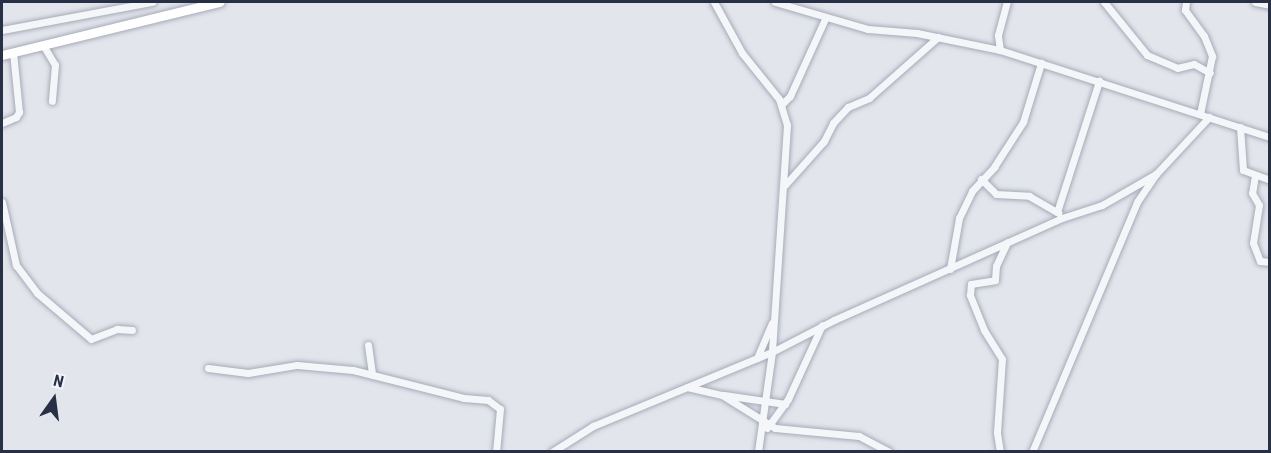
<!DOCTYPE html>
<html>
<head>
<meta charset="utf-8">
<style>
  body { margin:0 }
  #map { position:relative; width:1271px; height:453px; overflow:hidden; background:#e2e5ec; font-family:"Roboto Condensed",sans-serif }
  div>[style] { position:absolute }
  .roads { filter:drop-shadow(0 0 2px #a6abb7) drop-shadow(0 0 2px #a6abb7) }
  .minor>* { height:7px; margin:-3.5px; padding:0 3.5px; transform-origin:3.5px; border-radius:3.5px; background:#f5f6f9 }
  .major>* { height:9px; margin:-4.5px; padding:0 4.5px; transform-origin:4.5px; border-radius:4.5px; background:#fff }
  span { translate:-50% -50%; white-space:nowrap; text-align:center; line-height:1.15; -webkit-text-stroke:6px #f2f4f9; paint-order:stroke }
  .frame { position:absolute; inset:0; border:3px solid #283046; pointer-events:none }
  .north { position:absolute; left:24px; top:369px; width:60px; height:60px; -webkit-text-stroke:4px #f2f4f9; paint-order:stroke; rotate:14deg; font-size:16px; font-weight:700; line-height:24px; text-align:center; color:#283046 }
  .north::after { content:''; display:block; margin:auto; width:21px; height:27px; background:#283046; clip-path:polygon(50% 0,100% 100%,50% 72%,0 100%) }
</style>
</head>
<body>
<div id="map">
  <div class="roads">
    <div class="minor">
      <i style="left:714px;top:2px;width:58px;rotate:61.2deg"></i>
      <i style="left:742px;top:53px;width:59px;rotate:51.2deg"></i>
      <i style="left:779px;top:99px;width:27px;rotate:73deg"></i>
      <i style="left:787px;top:125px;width:227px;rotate:93.8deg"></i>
      <i style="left:772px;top:352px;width:101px;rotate:98deg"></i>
      <i style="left:775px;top:2px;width:97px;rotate:16.2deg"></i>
      <i style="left:868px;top:29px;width:49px;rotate:4.7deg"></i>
      <i style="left:917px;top:33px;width:85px;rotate:11.6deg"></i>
      <i style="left:1000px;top:50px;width:284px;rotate:17.9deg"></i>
      <i style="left:1104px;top:2px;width:68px;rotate:50.9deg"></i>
      <i style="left:1147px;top:55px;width:33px;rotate:23deg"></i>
      <i style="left:1177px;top:68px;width:17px;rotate:-13deg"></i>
      <i style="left:1194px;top:64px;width:18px;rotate:29deg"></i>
      <i style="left:1186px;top:2px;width:8px;rotate:97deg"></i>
      <i style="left:1185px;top:10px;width:32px;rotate:54deg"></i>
      <i style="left:1204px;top:36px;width:22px;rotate:68deg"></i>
      <i style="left:1212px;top:56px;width:59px;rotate:101.7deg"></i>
      <i style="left:1255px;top:2px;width:15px;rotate:11deg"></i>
      <i style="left:2px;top:30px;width:153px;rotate:-10.6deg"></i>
      <i style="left:43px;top:45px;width:23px;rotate:59deg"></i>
      <i style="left:55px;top:65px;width:36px;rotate:95deg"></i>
      <i style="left:1000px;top:50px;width:15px;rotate:-98deg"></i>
      <i style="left:998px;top:35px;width:34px;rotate:-75deg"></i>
      <i style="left:782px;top:104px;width:11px;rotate:-45deg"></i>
      <i style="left:790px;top:96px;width:85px;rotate:-65.6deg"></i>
      <i style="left:2px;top:123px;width:15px;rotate:-23deg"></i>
      <i style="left:16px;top:117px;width:6px;rotate:-59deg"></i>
      <i style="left:19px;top:112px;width:60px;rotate:-95.7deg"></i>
      <i style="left:1240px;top:127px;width:43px;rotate:86deg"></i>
      <i style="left:1243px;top:170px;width:29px;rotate:20deg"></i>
      <i style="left:1255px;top:175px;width:18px;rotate:99deg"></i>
      <i style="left:1252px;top:193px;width:14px;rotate:60deg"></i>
      <i style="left:1259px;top:205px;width:38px;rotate:99deg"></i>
      <i style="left:1253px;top:243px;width:19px;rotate:69deg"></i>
      <i style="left:1260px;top:261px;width:10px;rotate:6deg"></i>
      <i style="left:981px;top:179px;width:21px;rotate:45deg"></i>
      <i style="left:996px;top:194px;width:33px;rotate:3deg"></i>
      <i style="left:1029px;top:196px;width:34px;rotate:30deg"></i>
      <i style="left:785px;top:185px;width:59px;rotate:-48.4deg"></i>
      <i style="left:824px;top:141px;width:20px;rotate:-63deg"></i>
      <i style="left:833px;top:123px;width:22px;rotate:-47deg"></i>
      <i style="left:848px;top:107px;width:23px;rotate:-23deg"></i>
      <i style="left:869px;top:98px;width:92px;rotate:-41.5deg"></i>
      <i style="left:2px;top:202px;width:65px;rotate:77.5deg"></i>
      <i style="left:16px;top:265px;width:35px;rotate:53deg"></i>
      <i style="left:37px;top:293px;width:71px;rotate:40.4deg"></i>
      <i style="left:91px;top:339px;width:28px;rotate:-21deg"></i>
      <i style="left:117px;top:329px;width:15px;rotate:4deg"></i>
      <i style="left:1057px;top:212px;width:138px;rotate:-72.2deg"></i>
      <i style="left:950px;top:269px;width:52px;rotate:-80deg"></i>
      <i style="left:959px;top:218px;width:30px;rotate:-64deg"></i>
      <i style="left:972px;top:191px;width:33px;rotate:-47deg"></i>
      <i style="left:994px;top:167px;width:54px;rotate:-57.2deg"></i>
      <i style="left:1023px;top:122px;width:62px;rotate:-73deg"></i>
      <i style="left:368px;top:345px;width:30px;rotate:82deg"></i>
      <i style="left:757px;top:358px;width:38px;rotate:-67deg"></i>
      <i style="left:208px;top:368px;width:40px;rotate:7.1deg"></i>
      <i style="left:248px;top:373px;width:50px;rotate:-9.3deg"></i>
      <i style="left:297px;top:365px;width:56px;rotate:5.1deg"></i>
      <i style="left:353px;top:370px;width:114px;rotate:14.2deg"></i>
      <i style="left:464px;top:398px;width:24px;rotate:5deg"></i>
      <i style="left:488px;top:400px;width:15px;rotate:37deg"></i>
      <i style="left:500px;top:409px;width:43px;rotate:95.3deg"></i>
      <i style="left:687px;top:387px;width:36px;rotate:13deg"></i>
      <i style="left:722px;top:395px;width:62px;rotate:31.9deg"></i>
      <i style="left:775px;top:428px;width:84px;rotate:5.4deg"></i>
      <i style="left:859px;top:436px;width:34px;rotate:28deg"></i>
      <i style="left:724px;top:395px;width:62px;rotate:8.4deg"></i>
      <i style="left:767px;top:428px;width:36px;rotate:-54deg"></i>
      <i style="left:788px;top:399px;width:81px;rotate:-65.3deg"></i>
      <i style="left:552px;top:452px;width:49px;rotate:-32.4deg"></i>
      <i style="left:593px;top:426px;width:194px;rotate:-22.5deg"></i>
      <i style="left:772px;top:352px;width:70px;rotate:-27.3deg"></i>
      <i style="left:834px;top:320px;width:250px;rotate:-24.1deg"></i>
      <i style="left:1062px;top:218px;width:42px;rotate:-18deg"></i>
      <i style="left:1102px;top:205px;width:62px;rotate:-29.9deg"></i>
      <i style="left:1000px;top:452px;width:20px;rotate:-99deg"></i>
      <i style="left:997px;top:432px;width:73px;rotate:-86.1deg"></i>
      <i style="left:1002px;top:359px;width:34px;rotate:-122deg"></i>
      <i style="left:984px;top:330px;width:38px;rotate:-112deg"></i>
      <i style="left:970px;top:295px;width:11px;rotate:-85deg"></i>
      <i style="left:971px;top:284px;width:24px;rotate:-9deg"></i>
      <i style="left:995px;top:280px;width:14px;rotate:-86deg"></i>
      <i style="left:996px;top:266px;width:26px;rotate:-65deg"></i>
      <i style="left:1032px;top:452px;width:271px;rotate:-67.2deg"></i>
      <i style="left:1137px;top:202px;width:34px;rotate:-56deg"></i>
      <i style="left:1156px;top:174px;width:78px;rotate:-47.1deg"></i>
    </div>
    <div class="major">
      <i style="left:2px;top:55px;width:224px;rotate:-13.7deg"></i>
    </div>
  </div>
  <div class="frame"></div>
  <div class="north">N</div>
</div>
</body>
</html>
